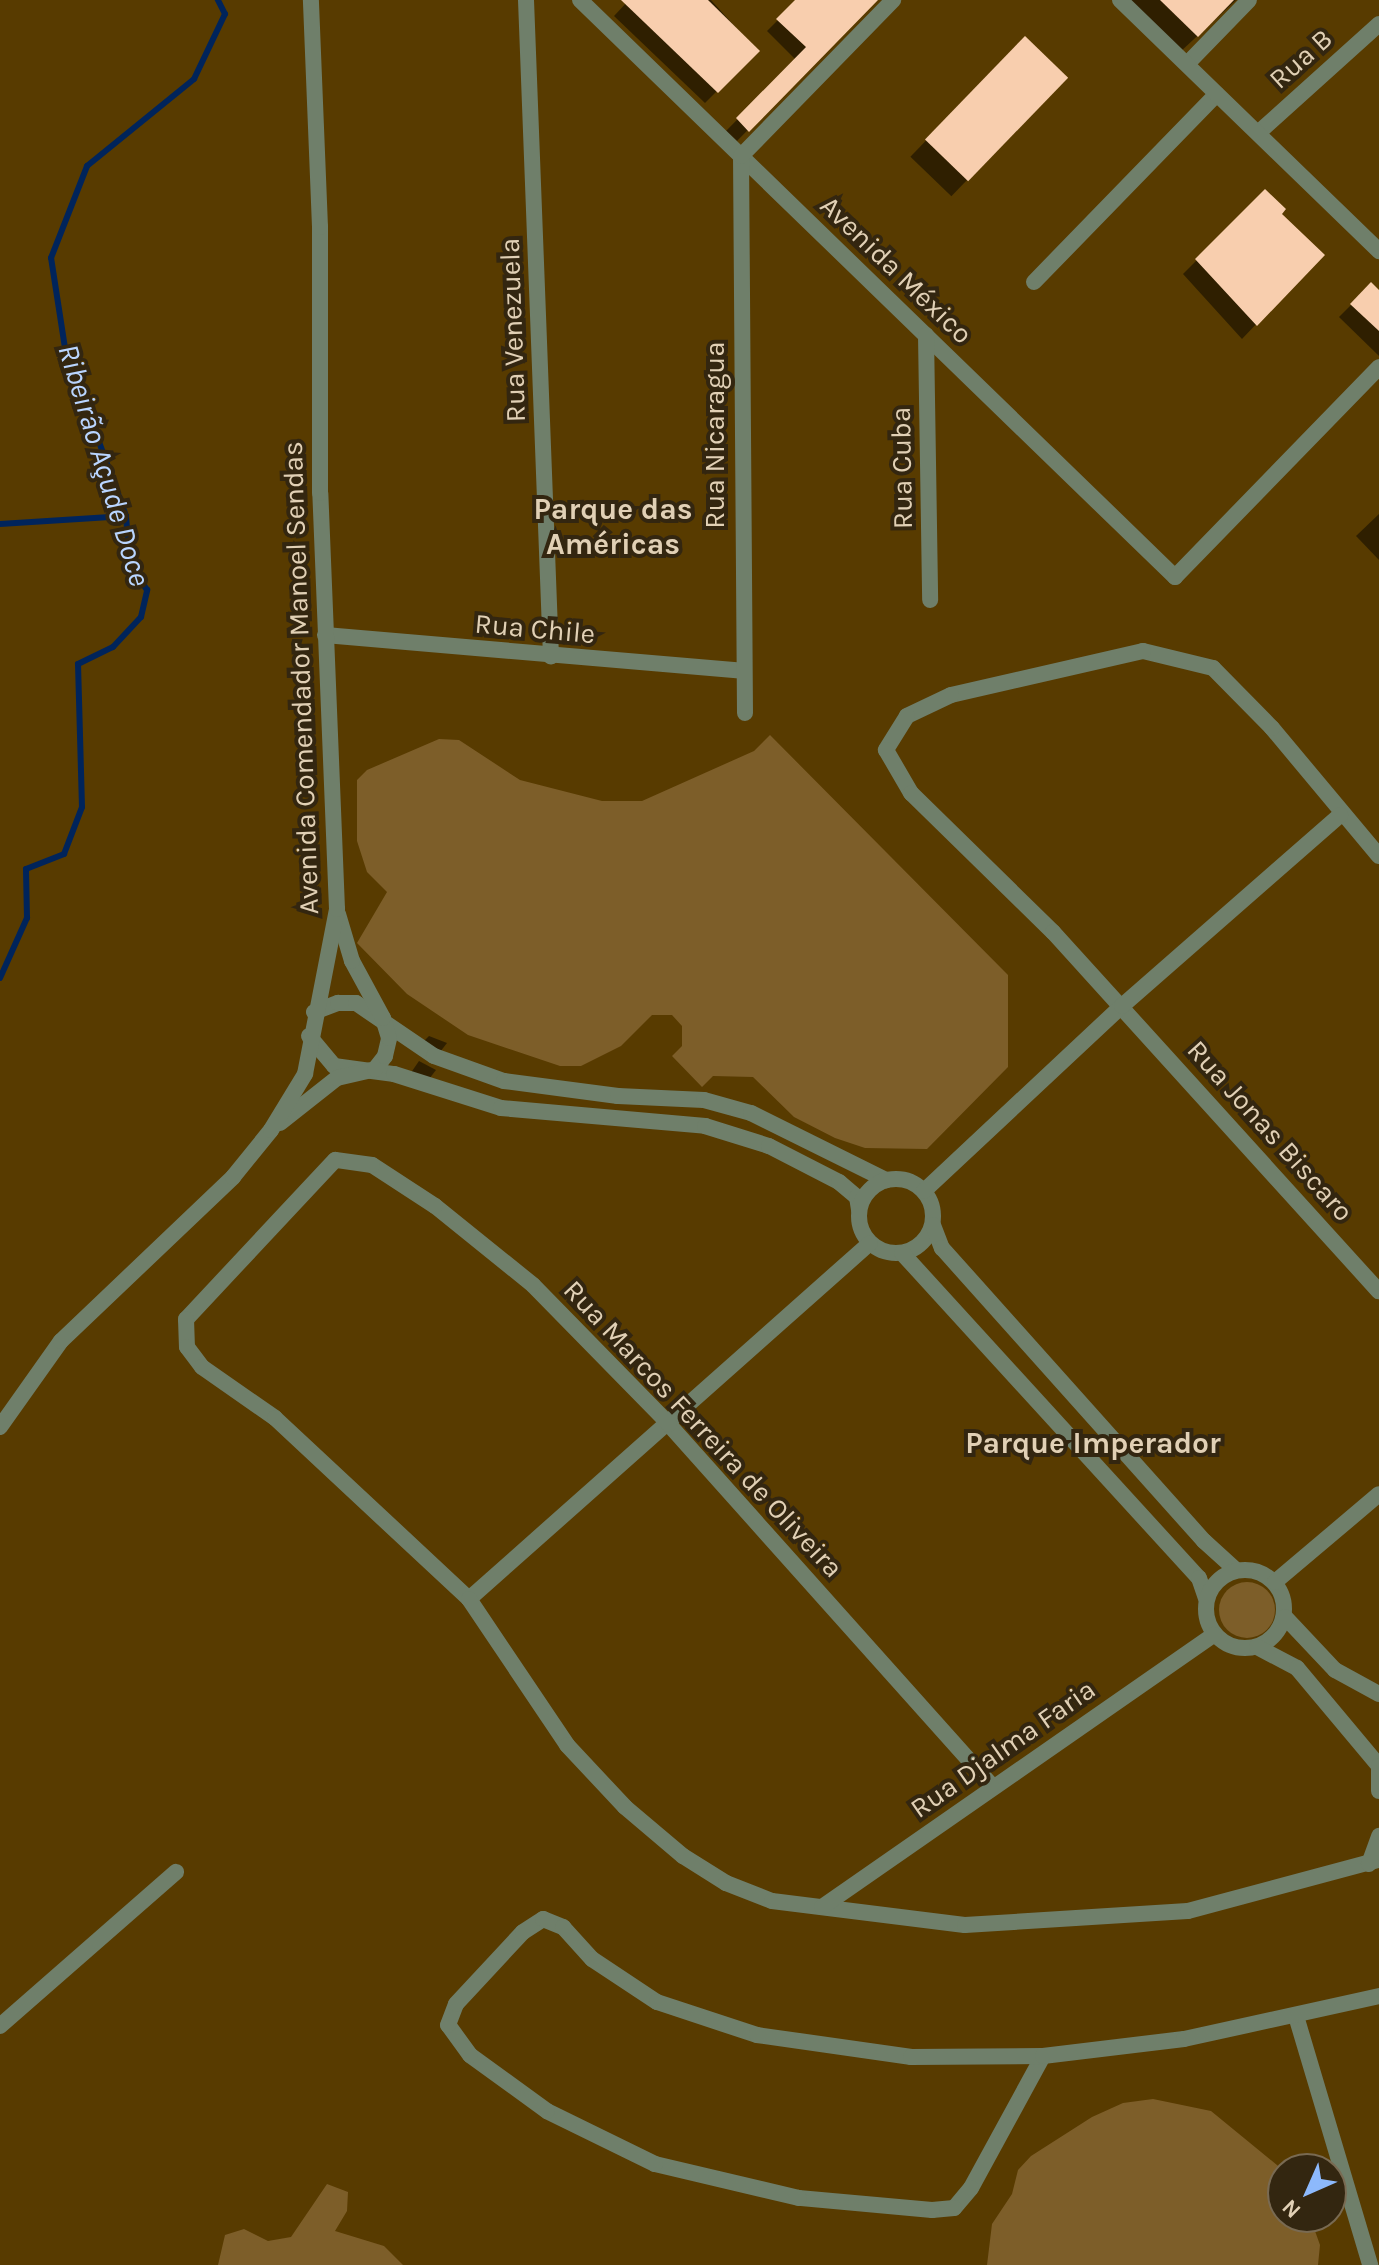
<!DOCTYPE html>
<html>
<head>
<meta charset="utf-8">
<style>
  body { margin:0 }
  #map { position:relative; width:1379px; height:2265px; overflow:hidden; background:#583b00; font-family:Karla,sans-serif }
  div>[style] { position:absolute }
  .green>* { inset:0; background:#7d5e29 }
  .round { border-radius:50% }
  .shadow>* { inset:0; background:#0007; transform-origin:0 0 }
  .stream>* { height:6px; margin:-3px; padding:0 3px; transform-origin:3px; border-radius:3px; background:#00245b }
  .building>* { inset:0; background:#f8ceae; transform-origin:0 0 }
  .minor>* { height:16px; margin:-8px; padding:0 8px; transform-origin:8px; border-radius:8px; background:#6f7f6a }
  .minor>.ring { margin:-8px; padding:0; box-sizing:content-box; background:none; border:16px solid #6f7f6a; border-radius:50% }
  .tertiary>* { height:16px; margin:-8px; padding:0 8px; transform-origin:8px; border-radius:8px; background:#6f7f6a }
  span { translate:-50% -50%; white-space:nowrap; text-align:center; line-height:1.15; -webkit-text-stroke:8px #332610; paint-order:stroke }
  .street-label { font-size:28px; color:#e1d0b5 }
  .water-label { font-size:30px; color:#b9d5ff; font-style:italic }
  .neighbourhood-label { font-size:30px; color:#e1d0b5; font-weight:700 }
  .north { position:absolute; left:1267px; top:2153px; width:80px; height:80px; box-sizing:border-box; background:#332610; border:2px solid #796a52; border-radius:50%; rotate:225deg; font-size:22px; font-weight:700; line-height:32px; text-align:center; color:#e1d0b5 }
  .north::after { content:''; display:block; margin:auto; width:28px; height:36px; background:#8db9fc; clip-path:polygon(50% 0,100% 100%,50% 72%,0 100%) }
</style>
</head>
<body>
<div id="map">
  <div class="green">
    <i style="clip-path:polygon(770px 735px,1008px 975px,1008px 1067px,927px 1149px,865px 1148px,835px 1138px,794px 1117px,753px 1077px,713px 1076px,702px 1087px,672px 1056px,682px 1046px,682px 1026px,672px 1015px,652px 1015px,621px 1046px,581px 1066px,560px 1066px,468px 1035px,407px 994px,357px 943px,387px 892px,367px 872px,357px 841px,357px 780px,367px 770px,439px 739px,459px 740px,520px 780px,602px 801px,642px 801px,754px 751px)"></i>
    <i class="round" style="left:1219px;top:1582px;width:56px;height:56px"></i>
    <i style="clip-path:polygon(1153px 2099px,1211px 2111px,1283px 2170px,1283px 2217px,1310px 2217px,1320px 2245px,1318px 2265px,987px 2265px,992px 2224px,1012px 2194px,1018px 2170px,1031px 2156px,1092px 2117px,1123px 2103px)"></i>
    <i style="clip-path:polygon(327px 2184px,348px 2192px,347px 2211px,335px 2231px,384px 2246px,403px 2265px,218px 2265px,225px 2235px,244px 2229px,268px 2241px,291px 2237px)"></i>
  </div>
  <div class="shadow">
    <i style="clip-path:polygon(629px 0,711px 0,757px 51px,705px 103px,614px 16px)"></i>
    <i style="clip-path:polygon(798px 0,876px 0,737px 141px,726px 131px,796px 60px,767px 31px)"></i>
    <i style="clip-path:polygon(1126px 0,1236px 0,1179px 53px)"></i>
    <i style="left:1025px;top:38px;width:57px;height:165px;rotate:44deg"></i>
    <i style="clip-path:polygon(1265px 192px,1279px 214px,1322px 255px,1242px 339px,1183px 274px)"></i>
    <i style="clip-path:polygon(1371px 285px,1379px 293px,1379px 356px,1339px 317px)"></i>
    <i style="clip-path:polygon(1379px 514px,1379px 560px,1356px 536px)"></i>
    <i style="clip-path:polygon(429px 1036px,447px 1043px,437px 1056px,421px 1044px)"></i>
    <i style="clip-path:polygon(419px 1061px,436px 1070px,426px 1083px,408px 1077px)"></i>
  </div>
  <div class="stream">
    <i style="left:0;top:524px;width:126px;rotate:-3.6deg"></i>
    <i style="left:0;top:978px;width:66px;rotate:-65.8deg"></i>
    <i style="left:27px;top:918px;width:49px;rotate:-91.2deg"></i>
    <i style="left:26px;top:869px;width:41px;rotate:-21.5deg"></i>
    <i style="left:64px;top:854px;width:50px;rotate:-69deg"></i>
    <i style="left:82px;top:807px;width:143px;rotate:-91.6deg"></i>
    <i style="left:78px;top:664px;width:39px;rotate:-26deg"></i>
    <i style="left:113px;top:647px;width:41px;rotate:-47deg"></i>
    <i style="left:141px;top:617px;width:28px;rotate:-77deg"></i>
    <i style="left:147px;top:590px;width:31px;rotate:-123deg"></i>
    <i style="left:130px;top:564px;width:48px;rotate:-94.8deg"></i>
    <i style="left:126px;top:516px;width:179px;rotate:-110deg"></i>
    <i style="left:65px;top:348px;width:91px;rotate:-98.8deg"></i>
    <i style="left:51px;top:258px;width:99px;rotate:-68.6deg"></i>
    <i style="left:87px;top:166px;width:138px;rotate:-39.1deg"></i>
    <i style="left:194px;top:79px;width:72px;rotate:-64.5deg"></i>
    <i style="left:225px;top:14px;width:16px;rotate:-117deg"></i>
  </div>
  <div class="building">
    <i style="clip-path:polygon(621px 0,708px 0,760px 51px,718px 93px)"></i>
    <i style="clip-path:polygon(795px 0,878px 0,749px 132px,736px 118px,806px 47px,776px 19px)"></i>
    <i style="clip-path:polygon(1160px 0,1234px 0,1198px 37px)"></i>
    <i style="left:1025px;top:36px;width:60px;height:144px;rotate:44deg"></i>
    <i style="clip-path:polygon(1265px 189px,1286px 209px,1282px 214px,1325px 255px,1257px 326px,1195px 259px)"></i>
    <i style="clip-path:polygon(1371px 282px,1379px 290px,1379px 331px,1350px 304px)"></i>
  </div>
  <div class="minor">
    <i style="left:526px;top:0;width:657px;rotate:87.82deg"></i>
    <i style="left:580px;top:0;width:829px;rotate:44.12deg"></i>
    <i style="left:1175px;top:577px;width:293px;rotate:-45.8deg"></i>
    <i style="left:1187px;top:64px;width:89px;rotate:-45.9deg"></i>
    <i style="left:1258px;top:133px;width:163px;rotate:-42deg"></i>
    <i style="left:1034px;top:282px;width:262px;rotate:-45.8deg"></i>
    <i style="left:926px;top:335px;width:265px;rotate:89.1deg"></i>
    <i style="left:325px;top:635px;width:419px;rotate:4.9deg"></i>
    <i style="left:745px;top:713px;width:557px;rotate:-90.41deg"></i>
    <i style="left:741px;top:156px;width:218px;rotate:-45.7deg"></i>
    <i style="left:1379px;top:856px;width:167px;rotate:-129.9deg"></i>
    <i style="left:1272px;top:728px;width:84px;rotate:-134.5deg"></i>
    <i style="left:1213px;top:668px;width:72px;rotate:-166.3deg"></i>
    <i style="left:1143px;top:651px;width:197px;rotate:167.1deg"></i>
    <i style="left:951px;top:695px;width:49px;rotate:154.5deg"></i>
    <i style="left:907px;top:716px;width:40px;rotate:122deg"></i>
    <i style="left:886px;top:750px;width:50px;rotate:59.8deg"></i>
    <i style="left:911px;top:793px;width:199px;rotate:44.4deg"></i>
    <i style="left:1053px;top:932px;width:485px;rotate:47.8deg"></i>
    <i style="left:314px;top:1012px;width:26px;rotate:-21deg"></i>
    <i style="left:338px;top:1003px;width:18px"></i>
    <i style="left:356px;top:1003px;width:94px;rotate:34.2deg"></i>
    <i style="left:434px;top:1056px;width:74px;rotate:19.7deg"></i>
    <i style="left:504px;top:1081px;width:115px;rotate:7.5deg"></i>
    <i style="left:618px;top:1096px;width:86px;rotate:2.7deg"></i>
    <i style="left:704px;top:1100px;width:49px;rotate:15.5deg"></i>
    <i style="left:751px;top:1113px;width:151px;rotate:26.4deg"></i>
    <i style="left:309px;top:1036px;width:39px;rotate:50deg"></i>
    <i style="left:334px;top:1066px;width:61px;rotate:7.6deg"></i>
    <i style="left:394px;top:1074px;width:112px;rotate:17.6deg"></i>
    <i style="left:501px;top:1108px;width:205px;rotate:5deg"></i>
    <i style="left:705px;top:1126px;width:67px;rotate:17.4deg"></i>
    <i style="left:769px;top:1146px;width:79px;rotate:27.2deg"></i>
    <i style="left:839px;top:1182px;width:23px;rotate:40deg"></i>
    <i style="left:857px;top:1197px;width:13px;rotate:81deg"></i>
    <i style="left:280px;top:1123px;width:73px;rotate:-38.3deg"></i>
    <i style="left:337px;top:1078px;width:39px;rotate:-13deg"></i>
    <i style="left:375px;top:1069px;width:16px;rotate:-52deg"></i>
    <i style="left:385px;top:1056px;width:18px;rotate:-77deg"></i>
    <i style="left:389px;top:1038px;width:21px;rotate:-107deg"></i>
    <i style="left:383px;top:1018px;width:65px;rotate:-118.5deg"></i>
    <i style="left:352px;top:961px;width:49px;rotate:-106.6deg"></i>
    <i class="ring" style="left:859px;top:1179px;width:58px;height:58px"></i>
    <i style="left:924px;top:1191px;width:271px;rotate:-43.1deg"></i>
    <i style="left:1122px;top:1006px;width:290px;rotate:-41.2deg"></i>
    <i style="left:933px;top:1225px;width:25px;rotate:69deg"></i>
    <i style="left:942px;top:1248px;width:393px;rotate:48.2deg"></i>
    <i style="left:1204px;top:1541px;width:43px;rotate:42.2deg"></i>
    <i style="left:902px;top:1253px;width:440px;rotate:47.6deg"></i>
    <i style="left:1199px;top:1578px;width:21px;rotate:71deg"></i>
    <i style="left:0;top:1427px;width:105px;rotate:-54.7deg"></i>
    <i style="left:61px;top:1341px;width:238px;rotate:-43.6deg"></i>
    <i style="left:233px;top:1177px;width:60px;rotate:-51deg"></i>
    <i style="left:271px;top:1130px;width:66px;rotate:-58.7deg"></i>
    <i style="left:305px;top:1074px;width:168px;rotate:-79deg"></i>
    <i style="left:337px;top:909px;width:416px;rotate:-92.3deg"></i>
    <i style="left:320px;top:493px;width:266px;rotate:-90deg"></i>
    <i style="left:320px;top:227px;width:227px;rotate:-92.3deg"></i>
    <i class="ring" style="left:1206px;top:1570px;width:62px;height:62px"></i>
    <i style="left:1275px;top:1582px;width:136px;rotate:-40.2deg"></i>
    <i style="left:469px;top:1599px;width:536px;rotate:-41.6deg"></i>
    <i style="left:1285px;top:1617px;width:73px;rotate:46.7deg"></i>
    <i style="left:1335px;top:1670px;width:50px;rotate:28.6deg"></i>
    <i style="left:1257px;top:1647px;width:45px;rotate:27.7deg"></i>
    <i style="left:1297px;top:1668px;width:128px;rotate:50.1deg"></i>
    <i style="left:1379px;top:1766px;width:25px;rotate:90deg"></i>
    <i style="left:993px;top:1787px;width:487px;rotate:-131.8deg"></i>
    <i style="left:669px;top:1424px;width:194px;rotate:-134.4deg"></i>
    <i style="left:533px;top:1285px;width:126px;rotate:-141.1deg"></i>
    <i style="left:435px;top:1206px;width:75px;rotate:-146.9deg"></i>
    <i style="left:372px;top:1165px;width:37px;rotate:-172deg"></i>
    <i style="left:335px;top:1160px;width:218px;rotate:133.1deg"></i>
    <i style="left:186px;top:1319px;width:28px;rotate:88deg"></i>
    <i style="left:187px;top:1347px;width:25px;rotate:53deg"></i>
    <i style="left:202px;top:1367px;width:89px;rotate:34.9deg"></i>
    <i style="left:275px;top:1418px;width:265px;rotate:43deg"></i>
    <i style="left:469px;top:1599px;width:176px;rotate:56.1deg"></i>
    <i style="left:567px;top:1745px;width:85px;rotate:46.9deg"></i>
    <i style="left:625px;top:1807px;width:76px;rotate:40.2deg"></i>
    <i style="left:683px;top:1856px;width:51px;rotate:32.1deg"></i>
    <i style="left:726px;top:1883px;width:49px;rotate:21.4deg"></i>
    <i style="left:772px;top:1901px;width:194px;rotate:7.1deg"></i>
    <i style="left:965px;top:1925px;width:223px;rotate:-3.6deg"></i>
    <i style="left:1188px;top:1911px;width:198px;rotate:-15deg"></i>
    <i style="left:1369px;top:1864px;width:30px;rotate:-70deg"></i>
    <i style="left:822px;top:1907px;width:477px;rotate:-34.8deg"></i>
    <i style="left:1296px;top:2016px;width:260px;rotate:73.4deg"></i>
    <i style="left:0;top:2026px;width:234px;rotate:-41.2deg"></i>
    <i style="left:1043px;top:2056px;width:150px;rotate:118.6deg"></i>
    <i style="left:971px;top:2188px;width:26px;rotate:130deg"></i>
    <i style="left:954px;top:2208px;width:22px;rotate:175deg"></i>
    <i style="left:932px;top:2210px;width:134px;rotate:-174.8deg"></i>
    <i style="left:799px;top:2198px;width:148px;rotate:-166.7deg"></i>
    <i style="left:655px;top:2164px;width:120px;rotate:-153.9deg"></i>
    <i style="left:547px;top:2111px;width:95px;rotate:-144deg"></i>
    <i style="left:470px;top:2055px;width:37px;rotate:-126deg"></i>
    <i style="left:448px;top:2025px;width:22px;rotate:-69deg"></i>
    <i style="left:456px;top:2004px;width:98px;rotate:-47.1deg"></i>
    <i style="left:523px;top:1932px;width:24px;rotate:-33deg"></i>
    <i style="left:543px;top:1919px;width:22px;rotate:22deg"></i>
    <i style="left:563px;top:1927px;width:43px;rotate:47.8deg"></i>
    <i style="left:592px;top:1959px;width:78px;rotate:33.5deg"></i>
    <i style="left:657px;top:2002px;width:105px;rotate:18.3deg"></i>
    <i style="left:757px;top:2035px;width:156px;rotate:8.1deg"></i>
    <i style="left:911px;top:2057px;width:132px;rotate:-0.4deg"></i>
    <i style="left:1043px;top:2056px;width:142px;rotate:-6.9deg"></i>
    <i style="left:1184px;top:2039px;width:200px;rotate:-12.4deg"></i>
  </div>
  <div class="tertiary">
    <i style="left:1120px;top:0;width:361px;rotate:44.1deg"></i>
  </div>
  <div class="street-label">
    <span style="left:1301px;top:59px;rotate:-42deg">Rua B</span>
    <span style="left:896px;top:270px;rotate:44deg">Avenida México</span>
    <span style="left:513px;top:330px;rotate:-92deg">Rua Venezuela</span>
    <span style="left:715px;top:435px;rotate:-90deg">Rua Nicaragua</span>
    <span style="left:902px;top:468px;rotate:-91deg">Rua Cuba</span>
    <span style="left:535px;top:629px;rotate:5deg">Rua Chile</span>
    <span style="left:301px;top:678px;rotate:-92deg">Avenida Comendador Manoel Sendas</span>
    <span style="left:1270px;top:1131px;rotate:48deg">Rua Jonas Biscaro</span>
    <span style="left:703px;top:1429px;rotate:47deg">Rua Marcos Ferreira de Oliveira</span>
    <span style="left:1003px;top:1749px;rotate:-35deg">Rua Djalma Faria</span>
  </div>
  <div class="water-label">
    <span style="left:104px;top:465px;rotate:73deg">Ribeirão Açude Doce</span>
  </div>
  <div class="neighbourhood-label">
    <span style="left:613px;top:526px">Parque das<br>Américas</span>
    <span style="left:1093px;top:1443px">Parque Imperador</span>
  </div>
  <div class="north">N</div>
</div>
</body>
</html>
